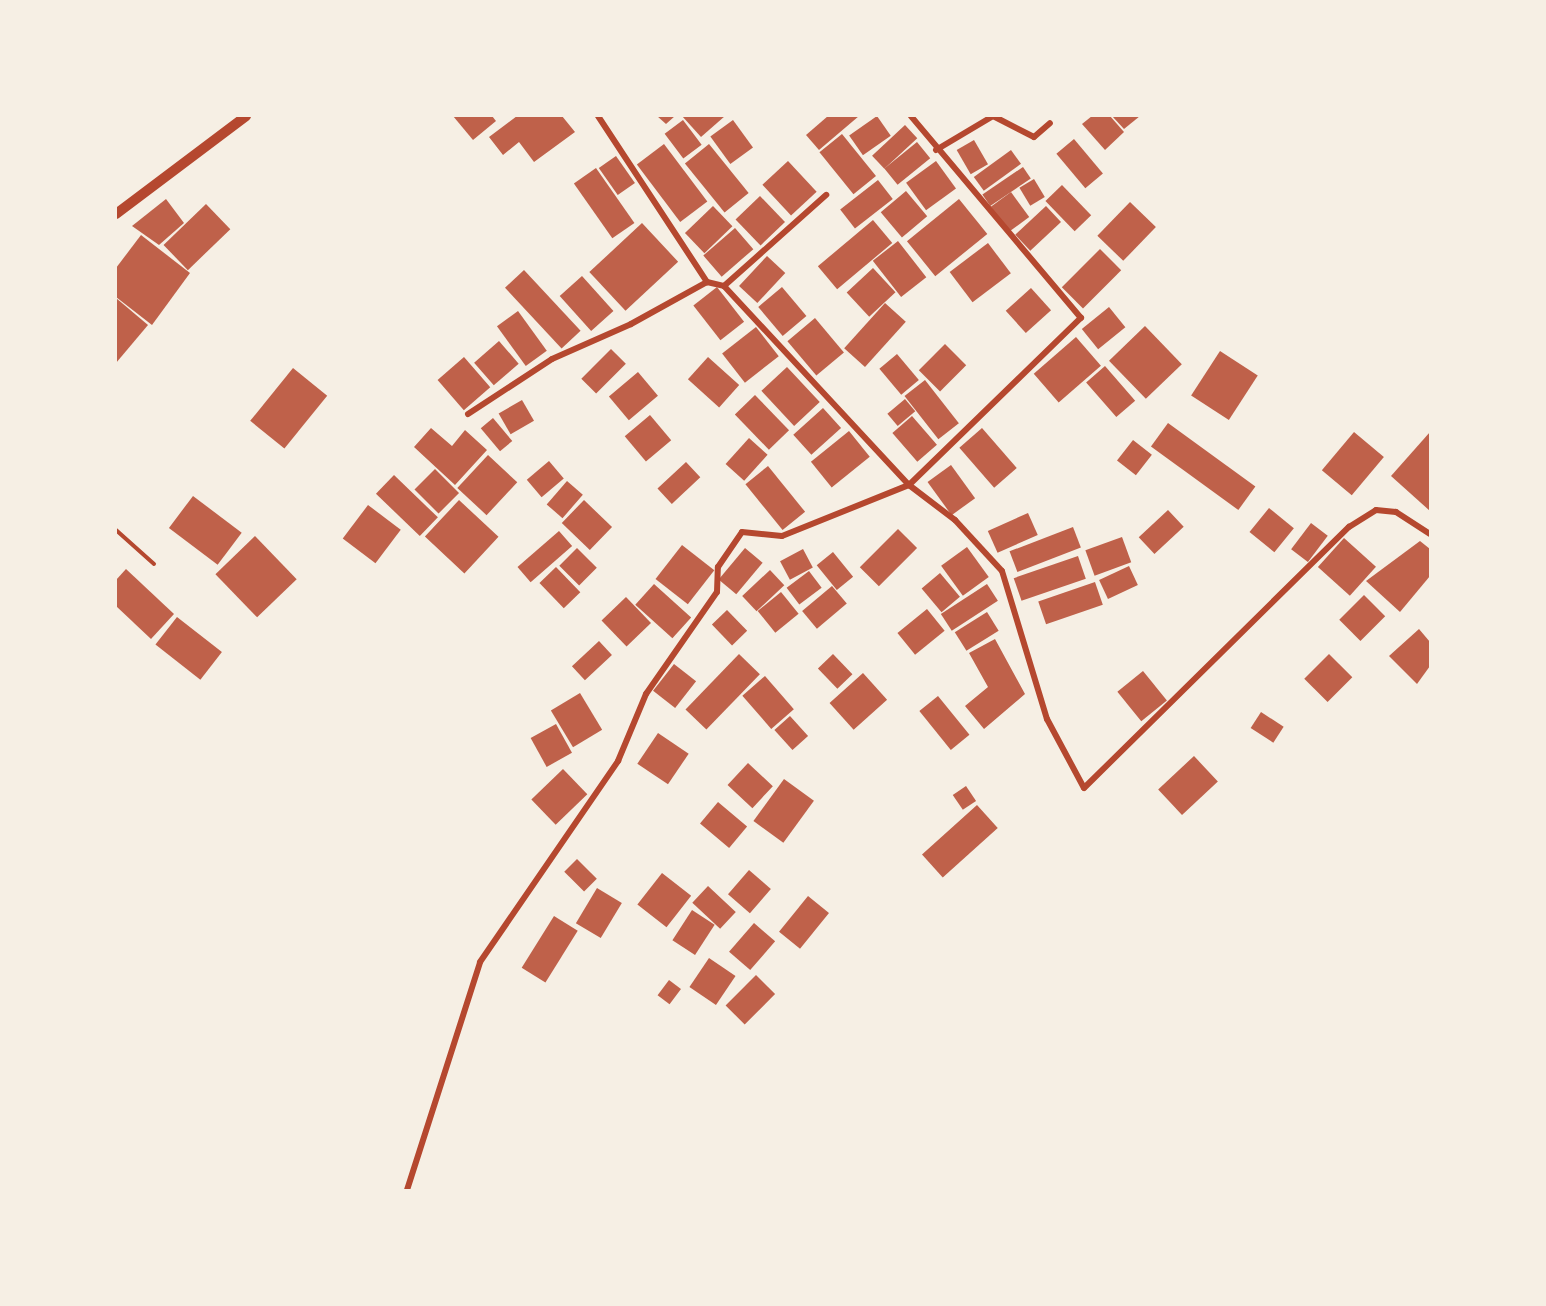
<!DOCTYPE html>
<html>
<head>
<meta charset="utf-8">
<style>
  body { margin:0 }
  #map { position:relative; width:1546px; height:1306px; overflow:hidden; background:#f6efe4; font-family:Merriweather,serif }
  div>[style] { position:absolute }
  .building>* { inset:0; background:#bf614a; transform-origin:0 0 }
  .path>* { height:4px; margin:-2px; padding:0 2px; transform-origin:2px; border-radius:2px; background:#b5482f }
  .minor>* { height:6px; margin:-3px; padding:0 3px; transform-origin:3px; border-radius:3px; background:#b5482f }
  .tertiary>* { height:10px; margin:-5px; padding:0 5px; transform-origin:5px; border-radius:5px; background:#b5482f }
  span { translate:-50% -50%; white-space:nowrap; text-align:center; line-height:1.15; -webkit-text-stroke:6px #f6efe4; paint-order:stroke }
  .frame { position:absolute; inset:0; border:117px solid #f6efe4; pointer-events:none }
</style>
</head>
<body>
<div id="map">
  <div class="building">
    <i style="clip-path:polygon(453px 116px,492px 116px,496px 121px,473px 140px)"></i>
    <i style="clip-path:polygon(517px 116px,562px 116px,575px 132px,534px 162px,519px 142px,503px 155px,489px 137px)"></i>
    <i style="clip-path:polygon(657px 116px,675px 116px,666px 124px)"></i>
    <i style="clip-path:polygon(682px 116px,725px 116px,701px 137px)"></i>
    <i style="clip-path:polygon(828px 116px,859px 116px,819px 150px,806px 135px)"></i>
    <i style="left:877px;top:116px;width:24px;height:34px;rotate:55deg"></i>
    <i style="clip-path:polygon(1092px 116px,1110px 116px,1124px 132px,1105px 150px,1082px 124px)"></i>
    <i style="clip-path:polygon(1112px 116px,1140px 116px,1124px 129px)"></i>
    <i style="left:683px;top:120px;width:31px;height:23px;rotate:53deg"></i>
    <i style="left:733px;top:120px;width:34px;height:28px;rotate:54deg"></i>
    <i style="left:905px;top:125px;width:18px;height:45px;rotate:47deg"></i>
    <i style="left:842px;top:134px;width:54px;height:29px;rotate:51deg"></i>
    <i style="left:1074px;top:139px;width:45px;height:23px;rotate:50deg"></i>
    <i style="left:974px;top:140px;width:28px;height:20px;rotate:60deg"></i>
    <i style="left:917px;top:142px;width:21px;height:42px;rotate:51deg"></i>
    <i style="left:664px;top:144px;width:72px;height:34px;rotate:53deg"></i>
    <i style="left:709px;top:144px;width:63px;height:31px;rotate:51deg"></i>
    <i style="left:1011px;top:150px;width:17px;height:46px;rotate:54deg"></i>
    <i style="left:616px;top:156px;width:33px;height:21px;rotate:55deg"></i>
    <i style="left:788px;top:161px;width:42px;height:35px;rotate:47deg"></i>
    <i style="left:936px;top:161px;width:34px;height:37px;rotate:54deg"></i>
    <i style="left:1023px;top:167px;width:14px;height:49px;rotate:56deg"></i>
    <i style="left:596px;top:168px;width:67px;height:27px;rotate:55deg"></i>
    <i style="left:1034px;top:179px;width:21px;height:17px;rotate:59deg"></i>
    <i style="left:878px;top:180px;width:24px;height:48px;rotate:52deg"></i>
    <i style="left:1062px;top:185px;width:42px;height:23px;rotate:46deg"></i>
    <i style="left:906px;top:191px;width:33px;height:33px;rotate:50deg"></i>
    <i style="left:1011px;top:192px;width:31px;height:25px;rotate:54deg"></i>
    <i style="left:760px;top:196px;width:36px;height:34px;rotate:46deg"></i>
    <i style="clip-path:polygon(166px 199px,184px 223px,159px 245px,132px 226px)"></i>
    <i style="left:959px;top:199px;width:45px;height:67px;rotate:51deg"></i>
    <i style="left:1130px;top:202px;width:36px;height:47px;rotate:44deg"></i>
    <i style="left:206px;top:204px;width:35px;height:59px;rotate:46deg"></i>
    <i style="left:713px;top:206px;width:28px;height:39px;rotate:46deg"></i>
    <i style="left:1046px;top:206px;width:22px;height:42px;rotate:47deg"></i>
    <i style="left:873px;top:220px;width:30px;height:72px;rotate:50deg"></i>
    <i style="left:642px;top:223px;width:53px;height:72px;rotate:47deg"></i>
    <i style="left:735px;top:228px;width:28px;height:42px;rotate:49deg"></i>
    <i style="clip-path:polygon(141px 235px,190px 273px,152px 325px,116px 297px,116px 268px)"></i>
    <i style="left:898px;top:241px;width:46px;height:32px;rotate:52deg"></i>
    <i style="left:988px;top:243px;width:38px;height:48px;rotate:53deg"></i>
    <i style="left:1100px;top:249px;width:30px;height:54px;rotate:45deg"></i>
    <i style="left:767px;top:256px;width:25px;height:41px;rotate:43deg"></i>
    <i style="left:873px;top:268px;width:33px;height:36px;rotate:47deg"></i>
    <i style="left:524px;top:270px;width:83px;height:26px;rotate:47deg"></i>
    <i style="left:582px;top:276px;width:47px;height:30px;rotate:48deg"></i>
    <i style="left:717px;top:287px;width:44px;height:30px;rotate:52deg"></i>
    <i style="left:782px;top:287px;width:38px;height:31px;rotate:50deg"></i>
    <i style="left:1031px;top:288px;width:30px;height:34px;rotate:48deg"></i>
    <i style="clip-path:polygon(116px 298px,148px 325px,116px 363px)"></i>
    <i style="left:885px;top:303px;width:28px;height:61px;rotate:42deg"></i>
    <i style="left:1109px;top:307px;width:26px;height:35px;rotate:51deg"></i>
    <i style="left:518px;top:311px;width:49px;height:26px;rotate:54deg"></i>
    <i style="left:815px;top:318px;width:45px;height:36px;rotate:50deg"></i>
    <i style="left:1145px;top:326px;width:53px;height:50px;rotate:46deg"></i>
    <i style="left:756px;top:327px;width:37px;height:43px;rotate:52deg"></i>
    <i style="left:1076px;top:337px;width:38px;height:56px;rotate:49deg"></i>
    <i style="left:499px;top:341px;width:30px;height:33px;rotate:49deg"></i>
    <i style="left:945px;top:344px;width:30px;height:37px;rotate:45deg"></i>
    <i style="left:611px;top:349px;width:21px;height:42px;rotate:45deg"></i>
    <i style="left:1220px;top:351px;width:45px;height:53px;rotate:33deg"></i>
    <i style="left:897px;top:354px;width:34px;height:23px;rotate:50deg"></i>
    <i style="left:464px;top:357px;width:40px;height:35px;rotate:49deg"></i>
    <i style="left:708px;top:357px;width:42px;height:30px;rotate:42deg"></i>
    <i style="left:1105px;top:366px;width:46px;height:25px;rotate:49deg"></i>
    <i style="left:787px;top:367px;width:48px;height:35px;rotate:47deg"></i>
    <i style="left:293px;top:368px;width:44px;height:68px;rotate:39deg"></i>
    <i style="left:638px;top:372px;width:31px;height:38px;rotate:50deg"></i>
    <i style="left:925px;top:380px;width:55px;height:26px;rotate:52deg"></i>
    <i style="left:755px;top:395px;width:49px;height:28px;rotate:46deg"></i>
    <i style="left:905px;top:399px;width:16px;height:23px;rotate:50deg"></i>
    <i style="left:522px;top:400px;width:24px;height:27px;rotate:60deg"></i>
    <i style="left:823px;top:408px;width:27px;height:40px;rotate:48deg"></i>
    <i style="left:650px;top:415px;width:33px;height:33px;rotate:50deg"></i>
    <i style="left:912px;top:416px;width:38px;height:26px;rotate:49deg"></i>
    <i style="left:493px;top:418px;width:30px;height:16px;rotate:50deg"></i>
    <i style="left:1168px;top:423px;width:108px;height:29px;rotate:36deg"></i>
    <i style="clip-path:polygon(431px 428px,452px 446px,465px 430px,487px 450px,455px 485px,414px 447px)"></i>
    <i style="left:982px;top:428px;width:53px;height:30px;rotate:49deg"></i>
    <i style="left:849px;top:431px;width:33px;height:49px;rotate:51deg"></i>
    <i style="left:1354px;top:432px;width:39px;height:50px;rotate:40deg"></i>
    <i style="clip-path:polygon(1430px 432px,1430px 511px,1391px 476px)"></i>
    <i style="left:749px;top:438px;width:25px;height:35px;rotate:42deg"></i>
    <i style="left:1133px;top:440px;width:24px;height:26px;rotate:38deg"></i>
    <i style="left:488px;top:455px;width:40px;height:45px;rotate:43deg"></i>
    <i style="left:549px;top:461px;width:23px;height:29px;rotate:50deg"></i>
    <i style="left:686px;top:462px;width:21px;height:39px;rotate:47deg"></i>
    <i style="left:951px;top:465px;width:41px;height:29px;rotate:54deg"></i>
    <i style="left:768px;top:466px;width:59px;height:29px;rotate:51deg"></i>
    <i style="left:435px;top:469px;width:34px;height:29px;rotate:45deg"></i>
    <i style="left:394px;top:475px;width:61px;height:26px;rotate:44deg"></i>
    <i style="left:567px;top:481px;width:21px;height:31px;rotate:41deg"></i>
    <i style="left:193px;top:496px;width:61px;height:40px;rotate:37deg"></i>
    <i style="left:459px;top:500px;width:54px;height:50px;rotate:43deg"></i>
    <i style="left:584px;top:500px;width:39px;height:32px;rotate:44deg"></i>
    <i style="left:368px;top:505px;width:41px;height:42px;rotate:37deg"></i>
    <i style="left:1269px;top:508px;width:32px;height:31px;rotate:39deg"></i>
    <i style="left:1168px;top:510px;width:23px;height:40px;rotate:47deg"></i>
    <i style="left:1028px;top:513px;width:24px;height:44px;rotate:66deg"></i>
    <i style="left:1311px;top:523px;width:21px;height:33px;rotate:37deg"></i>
    <i style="left:1073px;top:527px;width:22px;height:68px;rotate:69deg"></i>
    <i style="left:898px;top:529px;width:27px;height:54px;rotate:45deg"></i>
    <i style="left:559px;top:531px;width:20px;height:55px;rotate:49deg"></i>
    <i style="left:255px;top:536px;width:60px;height:55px;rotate:46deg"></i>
    <i style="left:1122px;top:537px;width:27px;height:39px;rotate:70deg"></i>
    <i style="left:1344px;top:538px;width:43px;height:39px;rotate:42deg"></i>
    <i style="clip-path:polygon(1420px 541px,1430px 549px,1430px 576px,1400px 612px,1366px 581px)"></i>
    <i style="left:682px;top:545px;width:41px;height:43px;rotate:38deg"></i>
    <i style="left:967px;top:547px;width:37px;height:32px;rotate:54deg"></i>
    <i style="left:577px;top:548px;width:28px;height:25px;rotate:45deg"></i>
    <i style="left:745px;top:548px;width:23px;height:41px;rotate:40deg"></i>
    <i style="left:803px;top:549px;width:21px;height:26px;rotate:62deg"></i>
    <i style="left:833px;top:552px;width:32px;height:21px;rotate:51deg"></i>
    <i style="left:1078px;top:556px;width:24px;height:68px;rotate:71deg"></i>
    <i style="left:1129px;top:566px;width:21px;height:33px;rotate:65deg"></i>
    <i style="left:556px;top:567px;width:35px;height:23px;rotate:46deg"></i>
    <i style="clip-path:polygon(126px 569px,174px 614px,151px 639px,116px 606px,116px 580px)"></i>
    <i style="left:770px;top:570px;width:21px;height:38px;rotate:47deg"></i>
    <i style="left:809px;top:571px;width:21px;height:28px;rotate:53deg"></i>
    <i style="left:940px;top:573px;width:31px;height:24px;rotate:50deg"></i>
    <i style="left:1095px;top:582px;width:24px;height:60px;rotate:71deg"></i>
    <i style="left:654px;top:584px;width:50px;height:28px;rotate:42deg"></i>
    <i style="left:987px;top:584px;width:20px;height:55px;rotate:57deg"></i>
    <i style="left:832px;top:586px;width:23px;height:39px;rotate:50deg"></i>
    <i style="left:781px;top:592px;width:28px;height:30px;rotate:51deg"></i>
    <i style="left:1364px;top:595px;width:30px;height:35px;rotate:45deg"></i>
    <i style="left:626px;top:597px;width:36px;height:34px;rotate:46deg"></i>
    <i style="left:927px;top:609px;width:28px;height:38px;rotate:51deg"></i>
    <i style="left:727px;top:610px;width:29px;height:21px;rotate:46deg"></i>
    <i style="left:987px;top:612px;width:22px;height:38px;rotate:58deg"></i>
    <i style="left:177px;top:617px;width:57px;height:35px;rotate:38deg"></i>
    <i style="clip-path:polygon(1419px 629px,1430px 642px,1430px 666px,1417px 684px,1389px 656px)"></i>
    <i style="clip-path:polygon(995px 639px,1025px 694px,984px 729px,965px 706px,988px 687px,969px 653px)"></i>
    <i style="left:599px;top:641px;width:19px;height:37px;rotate:47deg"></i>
    <i style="left:739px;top:654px;width:29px;height:77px;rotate:44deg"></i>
    <i style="left:833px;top:654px;width:28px;height:21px;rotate:46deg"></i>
    <i style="left:1329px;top:654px;width:33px;height:35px;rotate:45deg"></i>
    <i style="left:674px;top:664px;width:28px;height:34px;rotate:38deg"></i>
    <i style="left:1143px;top:671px;width:38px;height:33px;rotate:51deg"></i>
    <i style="left:863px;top:673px;width:36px;height:45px;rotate:48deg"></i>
    <i style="left:765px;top:676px;width:44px;height:30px;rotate:49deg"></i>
    <i style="left:580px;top:693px;width:43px;height:34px;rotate:59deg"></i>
    <i style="left:938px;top:696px;width:50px;height:24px;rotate:51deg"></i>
    <i style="left:1261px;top:712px;width:27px;height:19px;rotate:33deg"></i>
    <i style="left:790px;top:716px;width:27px;height:21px;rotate:48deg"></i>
    <i style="left:556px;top:724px;width:33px;height:29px;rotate:61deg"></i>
    <i style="left:658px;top:733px;width:37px;height:37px;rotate:34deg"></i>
    <i style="left:1194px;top:756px;width:35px;height:49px;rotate:47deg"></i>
    <i style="left:748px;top:763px;width:34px;height:30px;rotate:43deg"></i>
    <i style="left:563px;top:769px;width:35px;height:44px;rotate:46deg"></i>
    <i style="left:784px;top:779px;width:37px;height:52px;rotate:36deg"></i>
    <i style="left:966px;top:786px;width:18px;height:16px;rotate:56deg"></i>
    <i style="left:718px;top:802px;width:38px;height:28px;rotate:40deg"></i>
    <i style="left:977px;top:805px;width:31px;height:74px;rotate:48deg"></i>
    <i style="left:577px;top:859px;width:28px;height:18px;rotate:45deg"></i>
    <i style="left:749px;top:870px;width:29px;height:32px;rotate:41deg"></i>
    <i style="left:662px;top:873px;width:37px;height:40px;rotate:38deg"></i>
    <i style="left:708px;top:886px;width:38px;height:23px;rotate:43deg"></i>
    <i style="left:597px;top:888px;width:29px;height:41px;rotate:31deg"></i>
    <i style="left:808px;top:896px;width:27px;height:46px;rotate:39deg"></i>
    <i style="left:692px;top:910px;width:27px;height:36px;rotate:33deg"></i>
    <i style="left:554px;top:916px;width:28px;height:61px;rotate:32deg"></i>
    <i style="left:754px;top:923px;width:28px;height:38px;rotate:41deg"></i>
    <i style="left:709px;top:958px;width:32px;height:35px;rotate:34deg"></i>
    <i style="left:756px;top:975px;width:27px;height:43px;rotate:45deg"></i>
    <i style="left:669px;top:980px;width:15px;height:19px;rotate:37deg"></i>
  </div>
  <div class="path">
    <i style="left:116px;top:530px;width:51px;rotate:41.8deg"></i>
  </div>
  <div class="minor">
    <i style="left:598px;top:116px;width:199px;rotate:56.7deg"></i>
    <i style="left:707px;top:282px;width:17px;rotate:13deg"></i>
    <i style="left:724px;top:286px;width:272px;rotate:47.1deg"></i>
    <i style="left:909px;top:485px;width:240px;rotate:-44.2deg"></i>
    <i style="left:1081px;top:318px;width:264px;rotate:-130.1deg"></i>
    <i style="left:936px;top:150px;width:66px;rotate:-30.8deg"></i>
    <i style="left:993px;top:116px;width:46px;rotate:27.1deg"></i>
    <i style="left:1034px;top:137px;width:21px;rotate:-41deg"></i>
    <i style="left:724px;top:286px;width:137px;rotate:-41.7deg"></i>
    <i style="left:468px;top:414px;width:100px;rotate:-33.2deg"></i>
    <i style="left:552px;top:359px;width:86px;rotate:-23.9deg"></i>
    <i style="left:631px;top:324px;width:87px;rotate:-28.9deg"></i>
    <i style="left:407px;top:1190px;width:239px;rotate:-72.2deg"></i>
    <i style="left:480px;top:962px;width:244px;rotate:-55.5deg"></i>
    <i style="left:618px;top:761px;width:73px;rotate:-67.3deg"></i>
    <i style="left:646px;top:694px;width:124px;rotate:-55.2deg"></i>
    <i style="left:717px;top:592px;width:25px;rotate:-88deg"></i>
    <i style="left:718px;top:567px;width:42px;rotate:-55.6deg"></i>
    <i style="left:742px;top:532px;width:40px;rotate:5.7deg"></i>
    <i style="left:782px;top:536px;width:137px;rotate:-21.9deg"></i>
    <i style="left:909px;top:485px;width:58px;rotate:37.3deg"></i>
    <i style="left:955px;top:520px;width:69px;rotate:47.3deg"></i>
    <i style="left:1002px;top:571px;width:155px;rotate:73.1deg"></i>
    <i style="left:1047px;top:719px;width:78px;rotate:61.8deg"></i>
    <i style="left:1084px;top:788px;width:372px;rotate:-44.6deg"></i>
    <i style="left:1349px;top:527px;width:32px;rotate:-32deg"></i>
    <i style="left:1376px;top:510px;width:20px;rotate:6deg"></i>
    <i style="left:1396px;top:512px;width:40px;rotate:32.9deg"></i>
  </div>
  <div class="tertiary">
    <i style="left:116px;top:214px;width:163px;rotate:-37deg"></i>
  </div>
  <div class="frame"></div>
</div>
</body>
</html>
